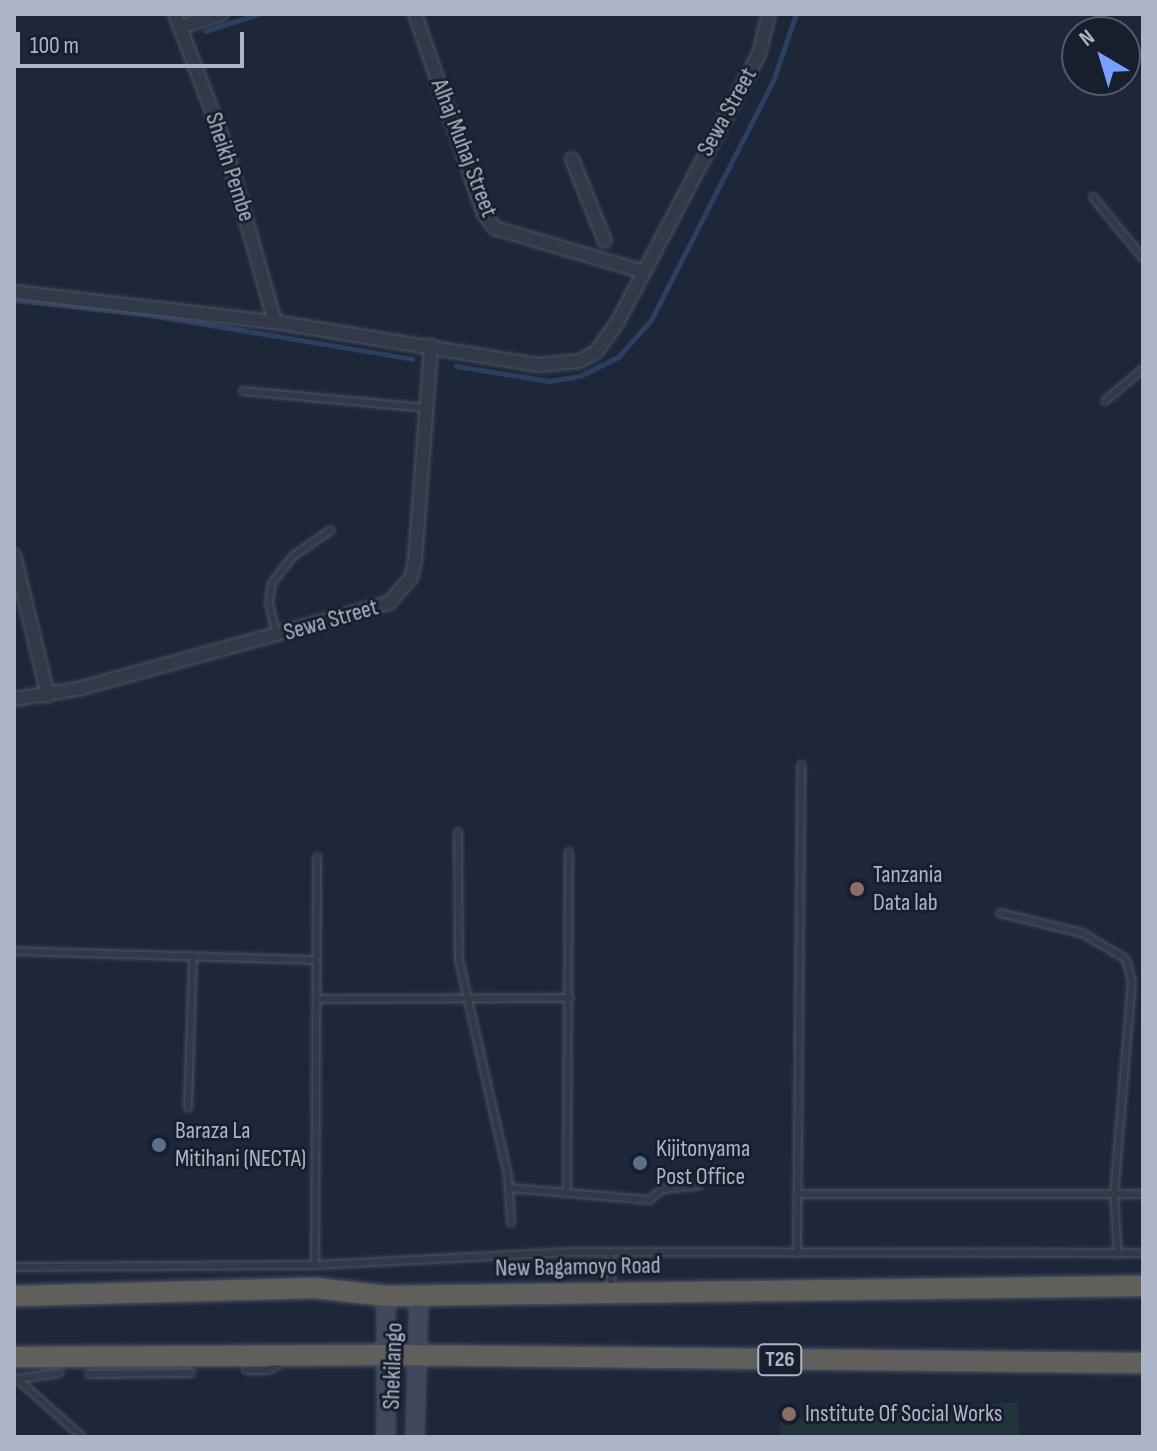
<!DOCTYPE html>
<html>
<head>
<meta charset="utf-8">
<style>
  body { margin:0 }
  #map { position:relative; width:1157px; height:1451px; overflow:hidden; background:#1e2739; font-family:"Sofia Sans Condensed",sans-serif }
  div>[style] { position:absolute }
  .green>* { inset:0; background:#20353a }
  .stream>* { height:5px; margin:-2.5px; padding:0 2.5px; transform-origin:2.5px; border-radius:2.5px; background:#2d3f60 }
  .roads { filter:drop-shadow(0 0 2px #4c5465) drop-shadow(0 0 2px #4c5465) }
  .service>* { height:6px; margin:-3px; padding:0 3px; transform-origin:3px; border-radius:3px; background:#323a4a }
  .minor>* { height:12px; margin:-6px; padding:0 6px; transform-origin:6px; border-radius:6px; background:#323a4a }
  .secondary>* { height:16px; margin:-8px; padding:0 8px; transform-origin:8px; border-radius:8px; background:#3f485d }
  .trunk>* { height:20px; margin:-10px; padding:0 10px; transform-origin:10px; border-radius:10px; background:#605f5c }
  .dots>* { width:22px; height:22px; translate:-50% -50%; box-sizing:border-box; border:4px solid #171f2e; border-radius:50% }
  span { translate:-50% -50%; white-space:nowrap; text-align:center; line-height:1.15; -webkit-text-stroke:6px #171f2e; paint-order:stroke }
  .shield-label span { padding:2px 6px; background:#171f2e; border:2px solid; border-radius:6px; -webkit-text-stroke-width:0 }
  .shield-label { font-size:22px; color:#acb4c7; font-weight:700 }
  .street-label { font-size:24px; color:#acb4c7 }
  .poi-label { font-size:24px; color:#acb4c7 }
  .left { translate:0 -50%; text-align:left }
  .frame { position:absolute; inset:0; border:16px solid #acb4c7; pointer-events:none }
  .north { position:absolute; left:1061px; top:16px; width:80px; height:80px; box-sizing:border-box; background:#171f2e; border:2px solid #535b6b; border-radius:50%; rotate:322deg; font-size:22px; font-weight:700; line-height:32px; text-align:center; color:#acb4c7 }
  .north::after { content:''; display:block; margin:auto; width:28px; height:36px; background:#78a1ff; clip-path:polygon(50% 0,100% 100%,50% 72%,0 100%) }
  .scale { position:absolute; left:16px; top:32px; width:228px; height:36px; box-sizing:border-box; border:4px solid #acb4c7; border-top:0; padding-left:10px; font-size:24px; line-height:28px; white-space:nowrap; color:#acb4c7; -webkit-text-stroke:6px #171f2e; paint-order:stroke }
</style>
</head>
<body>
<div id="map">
  <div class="green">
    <i style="clip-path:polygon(1018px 1402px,1020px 1437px,780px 1437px,780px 1420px)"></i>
  </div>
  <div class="stream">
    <i style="left:205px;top:31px;width:56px;rotate:-17.8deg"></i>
    <i style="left:14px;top:300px;width:137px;rotate:6.3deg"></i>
    <i style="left:150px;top:315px;width:266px;rotate:9.5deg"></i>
    <i style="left:456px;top:366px;width:94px;rotate:9.2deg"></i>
    <i style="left:549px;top:381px;width:31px;rotate:-9deg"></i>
    <i style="left:580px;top:376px;width:42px;rotate:-26.6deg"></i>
    <i style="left:618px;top:357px;width:50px;rotate:-48.3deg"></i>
    <i style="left:651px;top:320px;width:268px;rotate:-63deg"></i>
    <i style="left:773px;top:81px;width:71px;rotate:-71.1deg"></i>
  </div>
  <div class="roads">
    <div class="service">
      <i style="left:1093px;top:197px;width:79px;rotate:50.7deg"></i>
      <i style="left:243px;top:391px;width:184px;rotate:5.3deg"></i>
      <i style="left:1105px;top:401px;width:50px;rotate:-40.1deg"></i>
      <i style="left:276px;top:633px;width:32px;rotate:-103deg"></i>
      <i style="left:269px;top:602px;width:19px;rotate:-81deg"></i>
      <i style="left:272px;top:583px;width:34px;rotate:-52deg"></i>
      <i style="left:293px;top:556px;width:46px;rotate:-34.4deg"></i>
      <i style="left:458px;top:832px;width:128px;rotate:89.6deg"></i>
      <i style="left:459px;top:960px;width:221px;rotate:77.2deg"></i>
      <i style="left:508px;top:1175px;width:48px;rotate:86.4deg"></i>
      <i style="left:1000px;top:913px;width:84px;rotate:13.7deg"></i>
      <i style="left:1082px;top:933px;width:51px;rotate:30.6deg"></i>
      <i style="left:1126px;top:959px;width:23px;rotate:75deg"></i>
      <i style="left:1132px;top:981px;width:214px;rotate:94.8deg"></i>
      <i style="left:1114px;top:1194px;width:60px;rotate:86.2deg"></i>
      <i style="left:14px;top:951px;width:298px;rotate:1.7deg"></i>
      <i style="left:316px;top:999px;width:254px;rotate:-0.2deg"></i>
      <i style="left:188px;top:1108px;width:151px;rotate:-88.1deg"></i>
      <i style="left:509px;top:1188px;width:141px;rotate:4.9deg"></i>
      <i style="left:649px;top:1200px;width:18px;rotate:-38deg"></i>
      <i style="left:663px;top:1189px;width:36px;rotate:-6deg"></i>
      <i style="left:567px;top:1192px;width:340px;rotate:-89.7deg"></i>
      <i style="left:797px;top:1194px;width:346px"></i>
      <i style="left:610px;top:1253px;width:35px;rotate:88deg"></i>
      <i style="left:797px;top:1253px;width:488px;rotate:-89.5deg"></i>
      <i style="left:315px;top:1265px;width:408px;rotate:-89.7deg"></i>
      <i style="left:14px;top:1267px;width:301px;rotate:-0.4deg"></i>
      <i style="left:315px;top:1265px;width:253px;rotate:-2.9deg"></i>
      <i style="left:568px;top:1252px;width:575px;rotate:0.1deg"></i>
      <i style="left:246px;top:1370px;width:22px"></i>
      <i style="left:268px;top:1370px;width:15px;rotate:-28deg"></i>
      <i style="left:89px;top:1374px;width:102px;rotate:-0.6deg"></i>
      <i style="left:16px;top:1379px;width:44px;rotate:-7.8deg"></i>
      <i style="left:17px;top:1379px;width:87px;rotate:41.7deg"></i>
    </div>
    <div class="minor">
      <i style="left:175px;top:14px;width:137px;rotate:69.1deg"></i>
      <i style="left:224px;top:142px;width:187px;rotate:74.2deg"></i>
      <i style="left:415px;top:14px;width:212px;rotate:71deg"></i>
      <i style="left:484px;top:214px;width:18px;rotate:52deg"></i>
      <i style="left:495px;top:228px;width:152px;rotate:16.4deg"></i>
      <i style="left:180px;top:27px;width:44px;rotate:-17.2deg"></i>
      <i style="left:572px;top:159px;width:88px;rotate:68.1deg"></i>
      <i style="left:14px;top:292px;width:263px;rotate:6.6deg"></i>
      <i style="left:275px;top:322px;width:267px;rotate:9.3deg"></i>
      <i style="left:539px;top:365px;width:41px;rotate:-5.6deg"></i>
      <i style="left:580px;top:361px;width:18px;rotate:-29deg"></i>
      <i style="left:596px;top:352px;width:36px;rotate:-54deg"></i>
      <i style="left:617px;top:323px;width:304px;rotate:-62.2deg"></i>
      <i style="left:759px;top:54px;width:41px;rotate:-76deg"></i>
      <i style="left:14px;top:555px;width:145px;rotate:76.4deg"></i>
      <i style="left:14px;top:699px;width:65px;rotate:-8.9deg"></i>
      <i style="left:78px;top:689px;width:323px;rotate:-15.5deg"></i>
      <i style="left:389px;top:603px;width:33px;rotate:-49deg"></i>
      <i style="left:411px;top:578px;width:18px;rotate:-77deg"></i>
      <i style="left:415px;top:560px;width:215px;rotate:-85.7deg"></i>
    </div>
    <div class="secondary">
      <i style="left:386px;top:1296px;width:141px;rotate:90deg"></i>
      <i style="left:415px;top:1437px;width:141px;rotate:-88.4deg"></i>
    </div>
    <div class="trunk">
      <i style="left:14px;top:1296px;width:301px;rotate:-1.5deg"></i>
      <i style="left:315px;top:1288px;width:71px;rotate:6.4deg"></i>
      <i style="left:386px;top:1296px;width:757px;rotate:-0.76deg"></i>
      <i style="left:14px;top:1357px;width:373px;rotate:-0.3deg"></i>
      <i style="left:387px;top:1355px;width:756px;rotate:0.61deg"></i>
    </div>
  </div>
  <div class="dots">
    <i style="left:857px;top:889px;background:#8d6e63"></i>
    <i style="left:159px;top:1145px;background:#5c6f8a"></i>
    <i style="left:640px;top:1163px;background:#5c6f8a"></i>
    <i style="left:789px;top:1414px;background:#8d6e63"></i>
  </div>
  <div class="shield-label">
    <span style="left:780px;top:1360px">T26</span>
  </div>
  <div class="street-label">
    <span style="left:727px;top:112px;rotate:-61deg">Sewa Street</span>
    <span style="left:464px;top:148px;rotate:69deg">Alhaj Muhaj Street</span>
    <span style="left:230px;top:167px;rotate:72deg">Sheikh Pembe</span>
    <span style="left:331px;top:620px;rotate:-16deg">Sewa Street</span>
    <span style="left:578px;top:1267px;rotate:-1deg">New Bagamoyo Road</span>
    <span style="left:393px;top:1366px;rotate:-88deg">Shekilango</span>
  </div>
  <div class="poi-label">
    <span class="left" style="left:873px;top:889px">Tanzania<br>Data lab</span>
    <span class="left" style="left:175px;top:1145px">Baraza La<br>Mitihani (NECTA)</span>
    <span class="left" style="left:656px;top:1163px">Kijitonyama<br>Post Office</span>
    <span class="left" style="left:805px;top:1414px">Institute Of Social Works</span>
  </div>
  <div class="frame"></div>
  <div class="north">N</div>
  <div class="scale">100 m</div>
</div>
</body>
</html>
